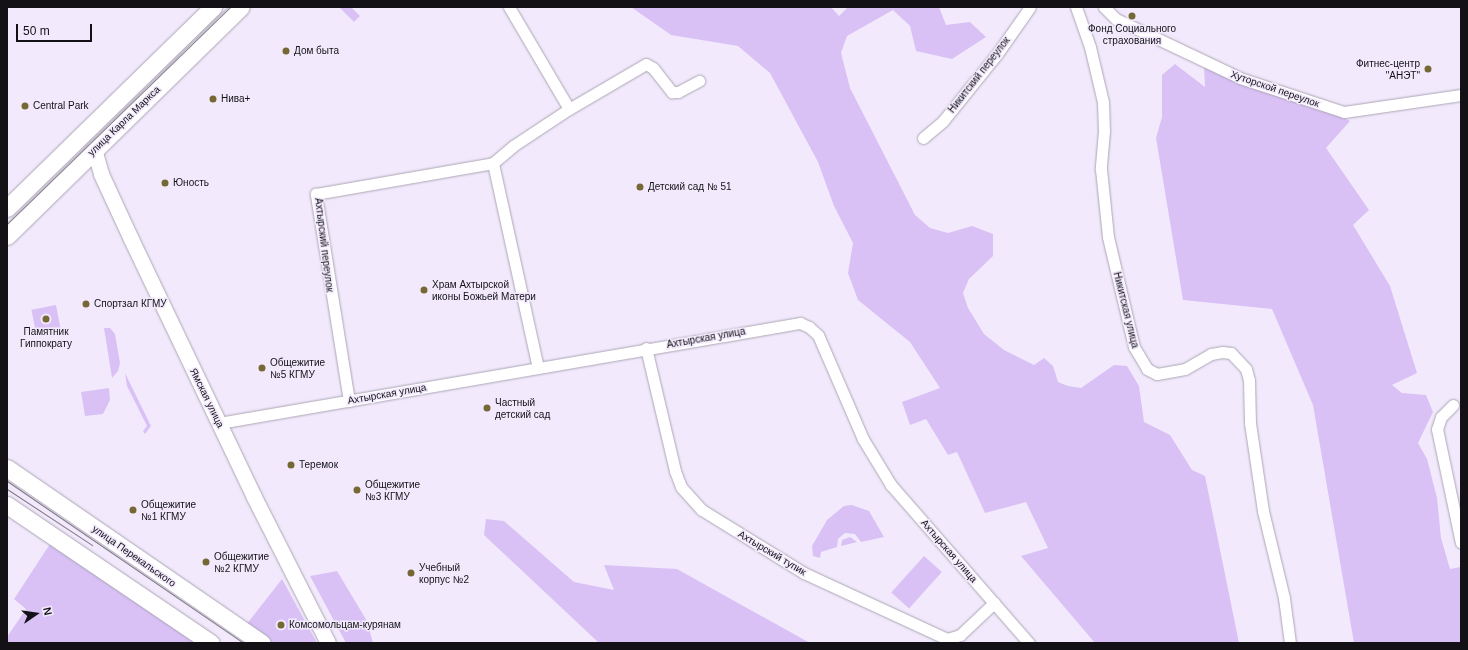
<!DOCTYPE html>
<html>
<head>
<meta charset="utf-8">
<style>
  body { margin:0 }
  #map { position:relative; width:1468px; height:650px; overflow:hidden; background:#f2eafc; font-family:Helvetica,sans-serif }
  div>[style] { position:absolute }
  .green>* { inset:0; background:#d9c1f6; transform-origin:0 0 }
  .roads { filter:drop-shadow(0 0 1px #aca5b5) drop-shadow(0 0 1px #aca5b5) }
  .minor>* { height:11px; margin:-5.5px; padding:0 5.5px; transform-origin:5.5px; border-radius:5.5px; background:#fff }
  .secondary>* { height:15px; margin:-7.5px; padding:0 7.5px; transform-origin:7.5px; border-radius:7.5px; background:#fff }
  .primary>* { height:17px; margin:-8.5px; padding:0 8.5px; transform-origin:8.5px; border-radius:8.5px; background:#fff }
  .tram>* { height:1px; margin:-0.5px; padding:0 0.5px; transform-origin:0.5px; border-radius:0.5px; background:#7f7a86 }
  .dots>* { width:11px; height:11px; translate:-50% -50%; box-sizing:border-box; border:2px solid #f2eafc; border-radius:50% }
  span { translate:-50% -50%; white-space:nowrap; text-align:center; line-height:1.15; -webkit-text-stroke:3px #f2eafc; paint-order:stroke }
  .poi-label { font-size:10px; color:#131116 }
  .left { translate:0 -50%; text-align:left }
  .right { translate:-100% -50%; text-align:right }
  .street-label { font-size:10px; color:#131116 }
  .frame { position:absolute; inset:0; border:8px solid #131116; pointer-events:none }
  .north { position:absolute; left:16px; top:594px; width:40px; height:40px; -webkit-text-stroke:3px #f2eafc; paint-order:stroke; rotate:77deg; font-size:11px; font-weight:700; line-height:16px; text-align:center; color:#131116 }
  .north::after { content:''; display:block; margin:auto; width:14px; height:18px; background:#131116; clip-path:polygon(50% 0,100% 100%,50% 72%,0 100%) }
  .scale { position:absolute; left:16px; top:24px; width:76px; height:18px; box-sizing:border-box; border:2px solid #131116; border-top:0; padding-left:5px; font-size:12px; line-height:14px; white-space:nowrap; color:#131116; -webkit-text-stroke:3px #f2eafc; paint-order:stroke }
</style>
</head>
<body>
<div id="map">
  <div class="green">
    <i style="clip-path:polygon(339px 7px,351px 7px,360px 16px,354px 22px)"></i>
    <i style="clip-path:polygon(631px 7px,831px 7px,839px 16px,848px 7px,939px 7px,946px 25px,970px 22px,986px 37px,952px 59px,916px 51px,910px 26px,893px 10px,847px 36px,841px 53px,850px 88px,915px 215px,930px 228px,948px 233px,972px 226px,993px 234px,993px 256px,969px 279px,963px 293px,968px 308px,984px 334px,1004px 350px,1034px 365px,1044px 358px,1053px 366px,1058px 382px,1068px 386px,1081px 388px,1114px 365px,1127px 366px,1139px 386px,1144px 422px,1170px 435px,1192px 470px,1205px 476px,1239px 643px,1095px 643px,1021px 556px,1048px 548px,1026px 502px,985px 513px,957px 452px,948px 455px,926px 419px,910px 425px,902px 402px,940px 388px,910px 342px,858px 300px,848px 273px,853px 243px,834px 206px,818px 162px,770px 73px,738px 46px,671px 35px)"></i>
    <i style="clip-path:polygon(1175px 64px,1205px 87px,1204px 66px,1259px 90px,1335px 113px,1350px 121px,1326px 148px,1369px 210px,1353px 225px,1390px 286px,1417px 373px,1392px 385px,1402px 393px,1426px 395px,1433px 412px,1418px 443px,1427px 459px,1437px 498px,1441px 538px,1450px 569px,1461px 567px,1461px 643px,1354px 643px,1313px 405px,1272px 309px,1183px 300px,1156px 138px,1162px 117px,1162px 75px)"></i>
    <i style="left:56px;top:305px;width:25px;height:25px;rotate:79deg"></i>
    <i style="clip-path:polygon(104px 328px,110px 328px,115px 334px,120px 363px,118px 371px,112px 378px)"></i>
    <i style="clip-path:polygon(125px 373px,151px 426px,145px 434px,143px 431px,147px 426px,127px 386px)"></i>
    <i style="clip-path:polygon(109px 388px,110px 400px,103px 414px,85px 416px,81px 392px)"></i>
    <i style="clip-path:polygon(852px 505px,869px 511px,884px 537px,861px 542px,855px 534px,845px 533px,838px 539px,837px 547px,821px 552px,820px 558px,813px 556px,812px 546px,827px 520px,844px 506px)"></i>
    <i style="clip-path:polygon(486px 519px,504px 521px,574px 582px,614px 590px,604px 565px,677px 569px,810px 643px,599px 643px,484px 535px)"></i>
    <i style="clip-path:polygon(850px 537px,857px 542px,841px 546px,842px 540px)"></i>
    <i style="clip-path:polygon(50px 544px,55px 545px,195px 643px,7px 643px,7px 637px,26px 609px,14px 599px)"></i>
    <i style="left:924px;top:556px;width:24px;height:49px;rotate:42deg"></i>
    <i style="clip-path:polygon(337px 571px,367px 621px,373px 643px,346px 643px,310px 576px)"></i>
    <i style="clip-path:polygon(282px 579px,317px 643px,273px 643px,246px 625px)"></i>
  </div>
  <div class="roads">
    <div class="minor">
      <i style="left:509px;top:7px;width:118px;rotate:59.5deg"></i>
      <i style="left:1076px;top:7px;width:42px;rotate:70.7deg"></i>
      <i style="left:1090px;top:47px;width:57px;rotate:76.7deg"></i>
      <i style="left:1103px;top:102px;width:29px;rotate:88deg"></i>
      <i style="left:1104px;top:131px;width:38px;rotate:95deg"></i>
      <i style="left:1101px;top:169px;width:68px;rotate:84.1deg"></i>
      <i style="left:1108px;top:237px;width:113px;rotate:76.7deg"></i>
      <i style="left:1134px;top:347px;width:26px;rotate:59deg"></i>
      <i style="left:1147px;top:369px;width:11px;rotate:27deg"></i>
      <i style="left:1157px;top:374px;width:28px;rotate:-10deg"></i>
      <i style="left:1185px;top:369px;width:30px;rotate:-30deg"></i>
      <i style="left:1211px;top:354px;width:11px;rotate:-10deg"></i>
      <i style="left:1222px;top:352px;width:9px;rotate:6deg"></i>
      <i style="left:1231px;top:353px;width:22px;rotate:47deg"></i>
      <i style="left:1246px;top:369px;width:11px;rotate:75deg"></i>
      <i style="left:1249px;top:380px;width:43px;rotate:88.7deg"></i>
      <i style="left:1250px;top:423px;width:89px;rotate:81.6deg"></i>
      <i style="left:1263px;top:511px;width:89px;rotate:76.4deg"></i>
      <i style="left:1284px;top:598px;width:45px;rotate:82.4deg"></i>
      <i style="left:1104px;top:7px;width:17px;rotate:45deg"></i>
      <i style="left:1116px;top:19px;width:137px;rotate:25.4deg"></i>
      <i style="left:1240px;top:78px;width:109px;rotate:18.1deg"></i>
      <i style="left:1344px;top:112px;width:118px;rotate:-8.3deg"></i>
      <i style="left:923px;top:138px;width:26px;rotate:-40deg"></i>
      <i style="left:943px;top:121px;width:86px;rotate:-51.1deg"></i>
      <i style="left:997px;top:54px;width:57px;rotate:-54.9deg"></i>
      <i style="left:646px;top:348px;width:126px;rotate:76.7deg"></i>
      <i style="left:675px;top:471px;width:17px;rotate:69deg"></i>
      <i style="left:681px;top:487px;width:31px;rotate:48deg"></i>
      <i style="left:702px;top:510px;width:120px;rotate:31.7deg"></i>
      <i style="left:804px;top:573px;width:157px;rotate:24.8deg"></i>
      <i style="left:947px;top:639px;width:14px;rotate:-17deg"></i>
      <i style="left:960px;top:635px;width:47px;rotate:-43.3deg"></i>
      <i style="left:538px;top:368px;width:210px;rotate:-102.4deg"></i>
      <i style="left:493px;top:163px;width:26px;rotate:-40deg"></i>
      <i style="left:513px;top:146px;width:67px;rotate:-33.5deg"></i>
      <i style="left:569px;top:109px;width:89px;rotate:-30.3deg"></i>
      <i style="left:646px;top:64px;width:8px;rotate:30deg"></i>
      <i style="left:653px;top:68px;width:31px;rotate:52deg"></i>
      <i style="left:672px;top:92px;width:6px"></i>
      <i style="left:678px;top:92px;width:24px;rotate:-28deg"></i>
      <i style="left:349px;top:401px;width:210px;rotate:-99.1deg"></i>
      <i style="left:316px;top:194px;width:180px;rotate:-9.9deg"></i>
      <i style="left:1453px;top:405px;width:17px;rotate:135deg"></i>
      <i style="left:1441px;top:417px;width:13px;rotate:108deg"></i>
      <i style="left:1437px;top:429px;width:116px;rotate:78.1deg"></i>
      <i style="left:219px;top:423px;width:590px;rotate:-9.77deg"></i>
      <i style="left:800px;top:323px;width:10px;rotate:24deg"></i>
      <i style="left:809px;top:327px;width:12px;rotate:42deg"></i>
      <i style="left:818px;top:335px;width:113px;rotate:66.6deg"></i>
      <i style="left:863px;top:439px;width:54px;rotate:58.7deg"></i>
      <i style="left:891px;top:485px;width:210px;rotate:48.9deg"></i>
    </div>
    <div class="secondary">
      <i style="left:94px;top:149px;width:26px;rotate:74deg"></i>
      <i style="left:101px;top:174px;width:72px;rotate:65.2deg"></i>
      <i style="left:131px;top:239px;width:284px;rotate:64.5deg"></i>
      <i style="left:253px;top:495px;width:166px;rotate:63.1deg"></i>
    </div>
    <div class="primary">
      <i style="left:7px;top:208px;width:288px;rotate:-44.3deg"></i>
      <i style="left:7px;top:236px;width:327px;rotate:-44.4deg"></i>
      <i style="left:7px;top:468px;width:309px;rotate:34.5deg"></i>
      <i style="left:7px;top:505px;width:246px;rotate:34.1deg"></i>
    </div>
  </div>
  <div class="tram">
    <i style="left:7px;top:224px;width:311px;rotate:-44.2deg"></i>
    <i style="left:7px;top:481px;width:287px;rotate:34.4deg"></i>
    <i style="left:7px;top:489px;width:102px;rotate:33.4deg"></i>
  </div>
  <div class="dots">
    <i style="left:1132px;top:16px;background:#756835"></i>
    <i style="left:286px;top:51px;background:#756835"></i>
    <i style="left:1428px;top:69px;background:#756835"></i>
    <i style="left:213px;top:99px;background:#756835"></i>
    <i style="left:25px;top:106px;background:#756835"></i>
    <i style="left:165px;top:183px;background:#756835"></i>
    <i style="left:640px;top:187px;background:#756835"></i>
    <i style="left:424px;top:290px;background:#756835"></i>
    <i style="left:86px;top:304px;background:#756835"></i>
    <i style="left:46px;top:319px;background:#756835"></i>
    <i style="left:262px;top:368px;background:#756835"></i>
    <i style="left:487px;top:408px;background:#756835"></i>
    <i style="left:291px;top:465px;background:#756835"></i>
    <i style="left:357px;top:490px;background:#756835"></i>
    <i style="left:133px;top:510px;background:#756835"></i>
    <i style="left:206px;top:562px;background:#756835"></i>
    <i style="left:411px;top:573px;background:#756835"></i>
    <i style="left:281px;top:625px;background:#756835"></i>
  </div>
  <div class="poi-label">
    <span style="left:1132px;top:34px">Фонд Социального<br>страхования</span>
    <span class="left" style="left:294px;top:51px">Дом быта</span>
    <span class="right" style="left:1420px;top:69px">Фитнес-центр<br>"АНЭТ"</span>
    <span class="left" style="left:221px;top:99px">Нива+</span>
    <span class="left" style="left:33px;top:106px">Central Park</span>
    <span class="left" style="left:173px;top:183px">Юность</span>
    <span class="left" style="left:648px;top:187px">Детский сад № 51</span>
    <span class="left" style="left:432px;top:290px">Храм Ахтырской<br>иконы Божьей Матери</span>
    <span class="left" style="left:94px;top:304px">Спортзал КГМУ</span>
    <span style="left:46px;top:337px">Памятник<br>Гиппократу</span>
    <span class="left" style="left:270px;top:368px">Общежитие<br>№5 КГМУ</span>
    <span class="left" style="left:495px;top:408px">Частный<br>детский сад</span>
    <span class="left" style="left:299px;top:465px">Теремок</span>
    <span class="left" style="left:365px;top:490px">Общежитие<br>№3 КГМУ</span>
    <span class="left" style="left:141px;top:510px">Общежитие<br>№1 КГМУ</span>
    <span class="left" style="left:214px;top:562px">Общежитие<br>№2 КГМУ</span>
    <span class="left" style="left:419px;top:573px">Учебный<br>корпус №2</span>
    <span class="left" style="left:289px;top:625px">Комсомольцам-курянам</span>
  </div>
  <div class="street-label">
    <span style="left:979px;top:75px;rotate:-52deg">Никитский переулок</span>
    <span style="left:1275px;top:89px;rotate:19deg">Хуторской переулок</span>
    <span style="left:124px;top:121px;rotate:-44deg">улица Карла Маркса</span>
    <span style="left:324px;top:245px;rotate:83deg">Ахтырский переулок</span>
    <span style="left:1126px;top:310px;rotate:76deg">Никитская улица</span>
    <span style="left:706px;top:338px;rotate:-10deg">Ахтырская улица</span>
    <span style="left:387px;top:394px;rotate:-10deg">Ахтырская улица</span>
    <span style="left:207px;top:398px;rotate:64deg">Ямская улица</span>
    <span style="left:949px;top:551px;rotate:49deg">Ахтырская улица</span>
    <span style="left:772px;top:553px;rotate:31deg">Ахтырский тупик</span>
    <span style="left:134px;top:556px;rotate:35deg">улица Перекальского</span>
  </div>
  <div class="frame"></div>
  <div class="north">N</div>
  <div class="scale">50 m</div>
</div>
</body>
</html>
